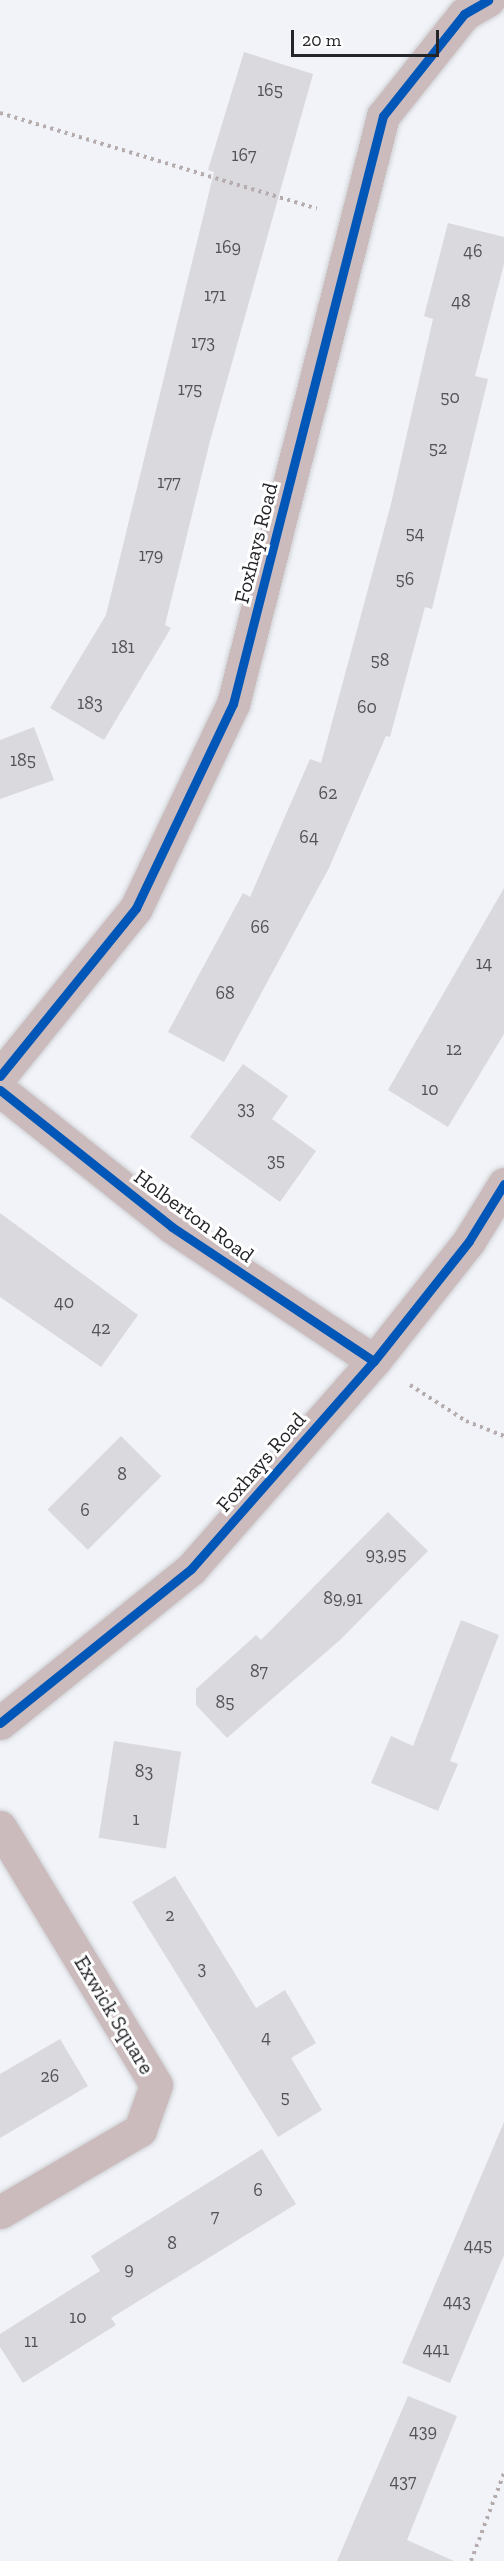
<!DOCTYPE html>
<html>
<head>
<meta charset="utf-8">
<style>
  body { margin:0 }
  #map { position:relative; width:504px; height:2561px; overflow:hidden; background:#f1f3f8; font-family:"Zilla Slab",serif }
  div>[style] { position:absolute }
  .building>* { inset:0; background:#dad9dd; transform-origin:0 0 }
  .path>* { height:4px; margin-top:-2px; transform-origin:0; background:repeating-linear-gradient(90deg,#b5acae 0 3px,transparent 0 7.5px) }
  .roads { filter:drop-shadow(0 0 2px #cdcfd2) drop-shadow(0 0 2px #cdcfd2) }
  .street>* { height:33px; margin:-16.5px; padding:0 16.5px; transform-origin:16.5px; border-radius:16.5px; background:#ccbbbd }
  .cycleway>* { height:9px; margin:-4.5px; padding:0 4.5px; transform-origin:4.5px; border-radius:4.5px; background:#0057b8 }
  span { translate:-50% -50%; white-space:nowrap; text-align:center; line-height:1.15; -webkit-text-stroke:6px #fff; paint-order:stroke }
  .number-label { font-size:18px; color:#525357 }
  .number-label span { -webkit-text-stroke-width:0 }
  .street-label { font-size:21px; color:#242529 }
  .scale { position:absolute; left:291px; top:30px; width:148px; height:27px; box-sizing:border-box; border:3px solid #242529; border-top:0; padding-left:8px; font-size:18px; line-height:21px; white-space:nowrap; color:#242529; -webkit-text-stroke:4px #fff; paint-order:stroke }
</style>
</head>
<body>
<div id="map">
  <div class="building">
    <i style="clip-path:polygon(244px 52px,313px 74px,210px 441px,165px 625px,171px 628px,104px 740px,50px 708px,106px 615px,214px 172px,208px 170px)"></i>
    <i style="clip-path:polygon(448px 223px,504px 237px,504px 264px,475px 376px,488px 379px,432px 609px,425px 607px,390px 737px,386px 736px,329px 868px,224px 1062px,168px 1032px,243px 893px,250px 897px,310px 759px,321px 763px,391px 504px,433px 319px,424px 316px)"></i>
    <i style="clip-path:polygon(34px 727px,54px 780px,0 799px,0 740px)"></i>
    <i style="clip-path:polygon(504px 888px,504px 1034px,448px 1127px,388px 1090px)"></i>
    <i style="clip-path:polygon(243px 1064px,288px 1096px,272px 1119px,316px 1151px,280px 1202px,190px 1137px)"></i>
    <i style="clip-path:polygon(0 1213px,138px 1315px,101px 1367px,0 1297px)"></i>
    <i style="left:121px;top:1436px;width:57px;height:104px;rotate:45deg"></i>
    <i style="clip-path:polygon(388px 1512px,428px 1551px,340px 1640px,227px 1738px,196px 1705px,196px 1689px,256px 1635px,261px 1640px)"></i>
    <i style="clip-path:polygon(461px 1620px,499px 1635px,450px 1761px,458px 1764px,438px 1811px,371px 1783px,391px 1736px,413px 1746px)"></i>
    <i style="left:114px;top:1741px;width:68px;height:98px;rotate:9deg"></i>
    <i style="clip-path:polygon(175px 1876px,256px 2008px,285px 1990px,316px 2043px,291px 2058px,322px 2110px,278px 2137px,132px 1902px)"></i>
    <i style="clip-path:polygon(60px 2039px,88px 2086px,0 2138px,0 2074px)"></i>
    <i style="clip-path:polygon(504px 2122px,504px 2255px,450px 2383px,402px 2363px)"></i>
    <i style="clip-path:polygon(262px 2149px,296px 2204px,111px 2318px,116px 2325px,23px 2383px,0 2347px,0 2334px,100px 2271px,91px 2256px)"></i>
    <i style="clip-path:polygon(408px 2396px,457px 2416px,407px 2540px,454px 2561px,337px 2561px)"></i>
  </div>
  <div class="path">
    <i style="left:0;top:113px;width:331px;rotate:16.8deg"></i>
    <i style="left:410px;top:1385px;width:67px;rotate:32.7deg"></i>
    <i style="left:466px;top:1421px;width:41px;rotate:21.5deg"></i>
    <i style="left:471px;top:2561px;width:94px;rotate:-69.4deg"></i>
  </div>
  <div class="roads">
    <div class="street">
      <i style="left:0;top:1076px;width:216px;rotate:-51deg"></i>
      <i style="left:136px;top:908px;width:226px;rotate:-64.6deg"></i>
      <i style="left:233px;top:704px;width:607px;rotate:-75.69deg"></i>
      <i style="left:383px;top:116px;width:130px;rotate:-51.5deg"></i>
      <i style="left:464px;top:14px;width:28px;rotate:-30deg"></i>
      <i style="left:0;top:1090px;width:220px;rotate:38.5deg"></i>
      <i style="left:172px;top:1227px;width:242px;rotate:33.6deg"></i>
      <i style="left:0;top:1723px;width:245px;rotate:-38.9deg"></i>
      <i style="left:191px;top:1569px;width:277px;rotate:-48.7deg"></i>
      <i style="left:374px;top:1361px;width:153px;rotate:-51.6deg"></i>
      <i style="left:469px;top:1241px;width:67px;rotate:-58.4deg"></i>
      <i style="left:0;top:1827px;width:301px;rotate:58.8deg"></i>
      <i style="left:156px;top:2085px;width:48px;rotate:109.6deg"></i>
      <i style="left:140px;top:2130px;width:162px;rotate:149.6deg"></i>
    </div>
  </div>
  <div class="cycleway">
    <i style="left:0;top:1076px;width:216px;rotate:-51deg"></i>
    <i style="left:136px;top:908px;width:226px;rotate:-64.6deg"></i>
    <i style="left:233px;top:704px;width:607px;rotate:-75.69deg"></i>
    <i style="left:383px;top:116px;width:130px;rotate:-51.5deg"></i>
    <i style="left:464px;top:14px;width:28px;rotate:-30deg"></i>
    <i style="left:0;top:1090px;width:220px;rotate:38.5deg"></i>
    <i style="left:172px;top:1227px;width:242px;rotate:33.6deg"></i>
    <i style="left:0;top:1723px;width:245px;rotate:-38.9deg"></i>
    <i style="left:191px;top:1569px;width:277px;rotate:-48.7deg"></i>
    <i style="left:374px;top:1361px;width:153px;rotate:-51.6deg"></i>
    <i style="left:469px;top:1241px;width:67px;rotate:-58.4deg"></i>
  </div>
  <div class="number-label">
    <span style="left:270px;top:90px">165</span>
    <span style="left:244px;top:155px">167</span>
    <span style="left:228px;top:247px">169</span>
    <span style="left:473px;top:251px">46</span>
    <span style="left:215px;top:295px">171</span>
    <span style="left:461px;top:301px">48</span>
    <span style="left:203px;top:342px">173</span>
    <span style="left:190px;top:389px">175</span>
    <span style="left:450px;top:397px">50</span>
    <span style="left:438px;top:448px">52</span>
    <span style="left:169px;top:482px">177</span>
    <span style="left:415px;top:533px">54</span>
    <span style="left:151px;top:555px">179</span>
    <span style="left:405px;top:579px">56</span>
    <span style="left:123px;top:647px">181</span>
    <span style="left:380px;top:660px">58</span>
    <span style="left:90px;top:703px">183</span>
    <span style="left:367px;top:707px">60</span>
    <span style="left:23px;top:760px">185</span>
    <span style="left:328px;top:793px">62</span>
    <span style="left:309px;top:837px">64</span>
    <span style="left:260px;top:927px">66</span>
    <span style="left:484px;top:963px">14</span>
    <span style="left:225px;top:993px">68</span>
    <span style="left:454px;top:1049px">12</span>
    <span style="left:430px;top:1089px">10</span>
    <span style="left:246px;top:1108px">33</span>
    <span style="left:276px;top:1160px">35</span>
    <span style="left:64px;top:1302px">40</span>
    <span style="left:101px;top:1328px">42</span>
    <span style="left:122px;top:1474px">8</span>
    <span style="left:85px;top:1510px">6</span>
    <span style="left:386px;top:1554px">93,95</span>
    <span style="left:343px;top:1598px">89,91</span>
    <span style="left:259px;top:1671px">87</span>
    <span style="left:225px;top:1702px">85</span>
    <span style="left:144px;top:1771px">83</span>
    <span style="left:136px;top:1819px">1</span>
    <span style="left:170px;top:1915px">2</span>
    <span style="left:202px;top:1968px">3</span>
    <span style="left:266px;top:2037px">4</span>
    <span style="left:50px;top:2076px">26</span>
    <span style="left:285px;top:2097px">5</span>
    <span style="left:258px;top:2190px">6</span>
    <span style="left:215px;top:2216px">7</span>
    <span style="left:172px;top:2243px">8</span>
    <span style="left:478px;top:2245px">445</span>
    <span style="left:129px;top:2269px">9</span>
    <span style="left:457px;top:2301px">443</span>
    <span style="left:78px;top:2317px">10</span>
    <span style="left:31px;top:2341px">11</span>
    <span style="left:436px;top:2349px">441</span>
    <span style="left:423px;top:2431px">439</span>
    <span style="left:403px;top:2481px">437</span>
  </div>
  <div class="street-label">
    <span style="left:256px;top:543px;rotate:-76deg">Foxhays Road</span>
    <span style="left:194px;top:1216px;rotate:36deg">Holberton Road</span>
    <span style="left:261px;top:1462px;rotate:-49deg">Foxhays Road</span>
    <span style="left:114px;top:2015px;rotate:59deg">Exwick Square</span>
  </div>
  <div class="scale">20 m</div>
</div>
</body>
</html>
